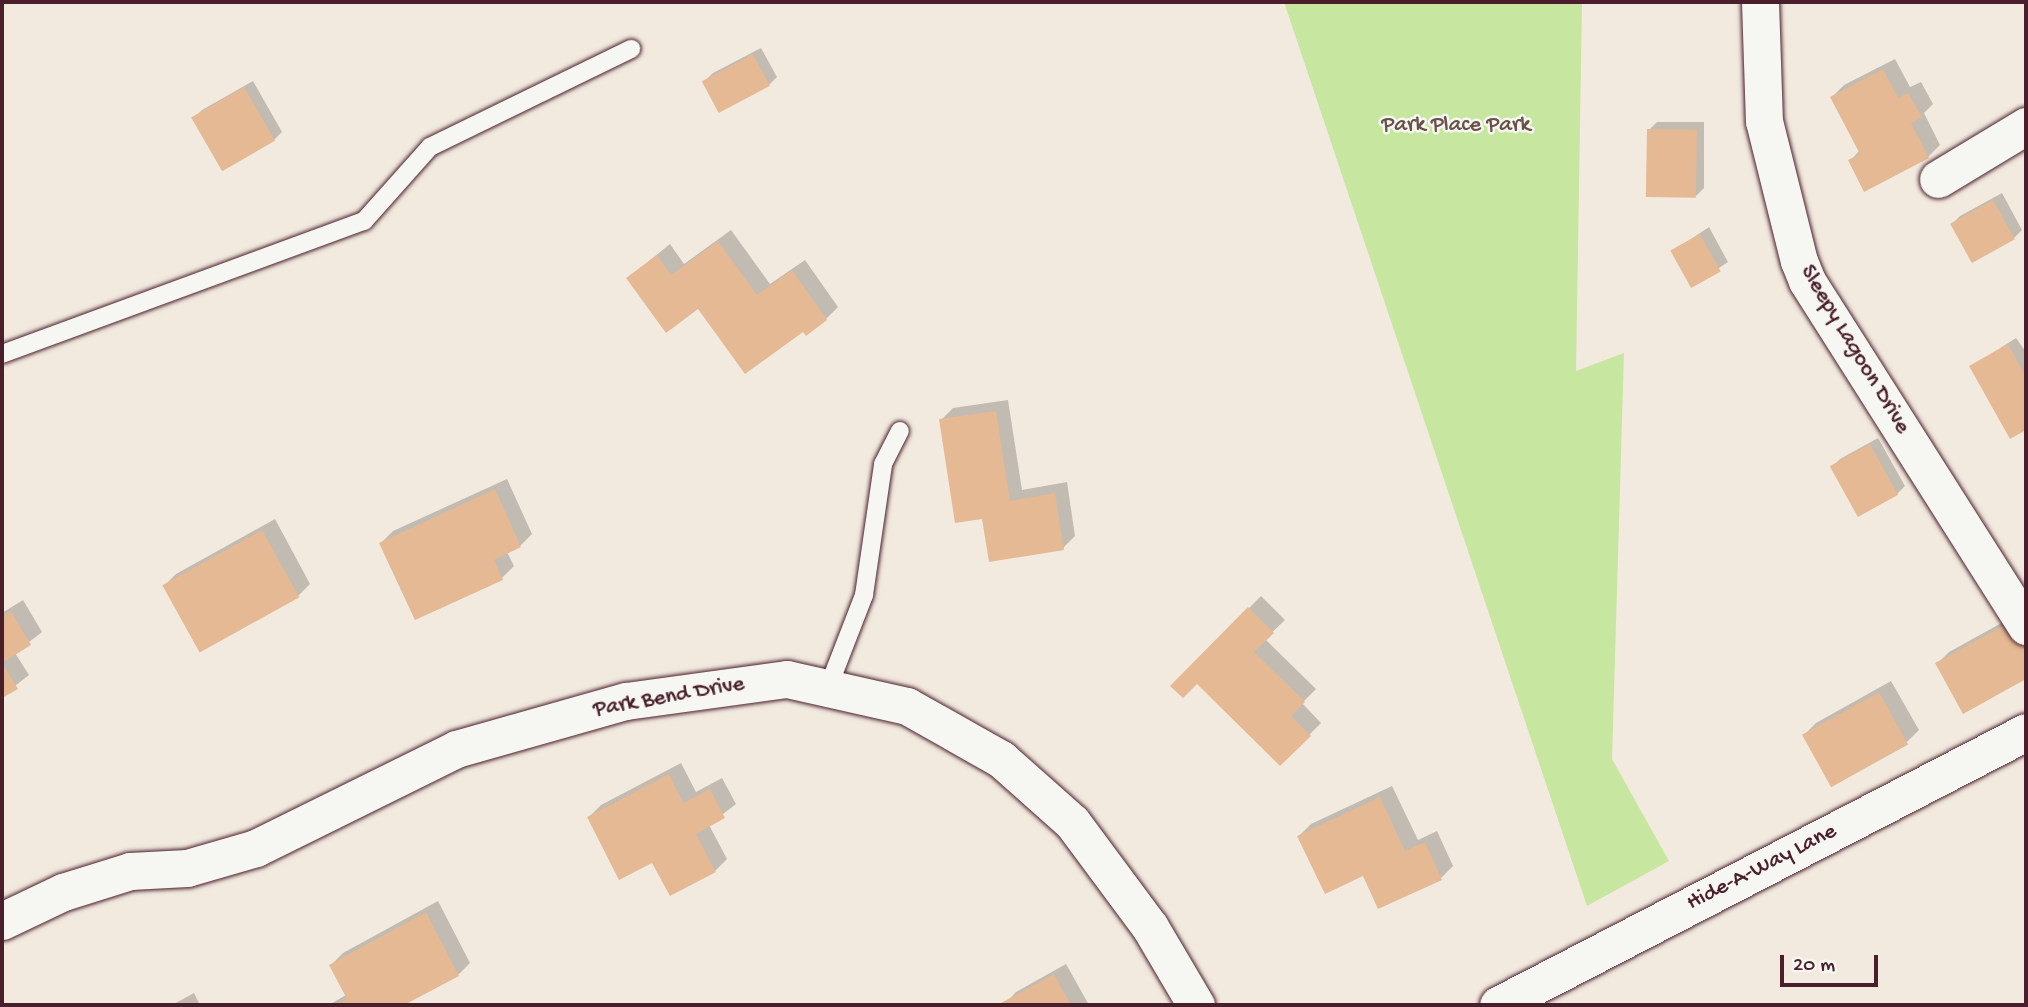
<!DOCTYPE html>
<html>
<head>
<meta charset="utf-8">
<style>
  body { margin:0 }
  #map { position:relative; width:2028px; height:1007px; overflow:hidden; background:#f2eadf; font-family:"Gochi Hand",sans-serif }
  div>[style] { position:absolute }
  .green>* { inset:0; background:#c7e69f }
  .shadow>* { inset:0; background:#0003 }
  .building>* { inset:0; background:#e4b994; transform-origin:0 0 }
  .roads { filter:drop-shadow(0 0 2px #4a1f2b) drop-shadow(0 0 2px #4a1f2b) }
  .lane>* { height:18px; margin:-9px; padding:0 9px; transform-origin:9px; border-radius:9px; background:#f6f6f2 }
  .street>* { height:37px; margin:-18.5px; padding:0 18.5px; transform-origin:18.5px; border-radius:18.5px; background:#f6f6f2 }
  span { translate:-50% -50%; white-space:nowrap; text-align:center; line-height:1.15; -webkit-text-stroke:5px #f6f6f2; paint-order:stroke }
  .park-label { font-size:23px; color:#695148 }
  .street-label { font-size:23px; color:#4a1f2b }
  .frame { position:absolute; inset:0; border:4px solid #4a1f2b; pointer-events:none }
  .scale { position:absolute; left:1780px; top:955px; width:98px; height:32px; box-sizing:border-box; border:4px solid #4a1f2b; border-top:0; padding-left:9px; font-size:21px; line-height:24px; white-space:nowrap; color:#4a1f2b; -webkit-text-stroke:5px #f6f6f2; paint-order:stroke }
</style>
</head>
<body>
<div id="map">
  <div class="green">
    <i style="clip-path:polygon(1284px 2px,1582px 2px,1576px 371px,1624px 353px,1612px 759px,1669px 861px,1587px 906px)"></i>
  </div>
  <div class="shadow">
    <i style="clip-path:polygon(761px 48px,777px 77px,769px 85px,705px 81px,713px 73px)"></i>
    <i style="clip-path:polygon(1895px 59px,1910px 87px,1921px 82px,1933px 104px,1924px 113px,1940px 145px,1928px 157px,1850px 161px,1860px 150px,1832px 97px,1844px 85px)"></i>
    <i style="clip-path:polygon(253px 81px,282px 132px,274px 140px,194px 118px,202px 110px)"></i>
    <i style="clip-path:polygon(1657px 122px,1704px 122px,1704px 188px,1696px 196px,1649px 130px)"></i>
    <i style="clip-path:polygon(2002px 193px,2022px 230px,2014px 238px,1952px 224px,1960px 216px)"></i>
    <i style="clip-path:polygon(1709px 227px,1728px 262px,1692px 286px,1673px 251px)"></i>
    <i style="clip-path:polygon(731px 230px,770px 284px,805px 260px,838px 307px,826px 319px,804px 330px,698px 307px,628px 278px,670px 244px,684px 264px)"></i>
    <i style="clip-path:polygon(2016px 338px,2026px 352px,2026px 428px,2011px 437px,1972px 366px)"></i>
    <i style="clip-path:polygon(1008px 400px,1022px 490px,1067px 482px,1075px 536px,1063px 548px,984px 517px,941px 420px,953px 408px)"></i>
    <i style="clip-path:polygon(1878px 438px,1905px 486px,1897px 494px,1832px 467px,1840px 459px)"></i>
    <i style="clip-path:polygon(507px 479px,532px 534px,520px 546px,507px 552px,514px 566px,502px 578px,381px 543px,393px 531px)"></i>
    <i style="clip-path:polygon(275px 519px,310px 584px,298px 596px,200px 651px,164px 586px,176px 574px)"></i>
    <i style="clip-path:polygon(1261px 596px,1285px 620px,1265px 639px,1316px 689px,1302px 703px,1321px 723px,1280px 764px,1197px 682px,1172px 686px)"></i>
    <i style="clip-path:polygon(23px 600px,42px 632px,15px 653px,29px 675px,2px 696px,2px 613px)"></i>
    <i style="clip-path:polygon(2025px 610px,2026px 677px,1964px 712px,1937px 664px,1949px 652px)"></i>
    <i style="clip-path:polygon(1891px 681px,1919px 730px,1907px 742px,1804px 735px,1816px 723px)"></i>
    <i style="clip-path:polygon(681px 763px,696px 792px,722px 778px,736px 804px,709px 825px,727px 859px,715px 871px,653px 861px,589px 817px,601px 805px)"></i>
    <i style="clip-path:polygon(1392px 786px,1418px 840px,1437px 831px,1453px 866px,1441px 878px,1379px 907px,1364px 873px,1299px 836px,1311px 824px)"></i>
    <i style="clip-path:polygon(438px 901px,470px 963px,458px 975px,400px 1005px,329px 1005px,346px 995px,331px 965px,343px 953px)"></i>
    <i style="clip-path:polygon(1066px 964px,1089px 1005px,1004px 1005px,1016px 992px)"></i>
    <i style="clip-path:polygon(194px 993px,200px 1005px,172px 1005px)"></i>
  </div>
  <div class="building">
    <i style="left:753px;top:54px;width:36px;height:58px;rotate:62deg"></i>
    <i style="clip-path:polygon(1883px 69px,1898px 98px,1908px 93px,1922px 117px,1911px 123px,1929px 158px,1864px 192px,1848px 160px,1860px 154px,1830px 97px)"></i>
    <i style="left:244px;top:87px;width:62px;height:61px;rotate:60deg"></i>
    <i style="left:1647px;top:129px;width:50px;height:68px;rotate:1deg"></i>
    <i style="left:1993px;top:200px;width:45px;height:49px;rotate:61deg"></i>
    <i style="left:1700px;top:234px;width:43px;height:34px;rotate:61deg"></i>
    <i style="clip-path:polygon(718px 241px,757px 295px,792px 270px,827px 320px,806px 336px,803px 332px,745px 374px,698px 309px,666px 333px,626px 278px,657px 255px,671px 275px)"></i>
    <i style="clip-path:polygon(2008px 344px,2026px 377px,2026px 430px,2010px 439px,1969px 366px)"></i>
    <i style="clip-path:polygon(996px 411px,1010px 501px,1055px 493px,1064px 550px,989px 562px,982px 519px,955px 523px,939px 419px)"></i>
    <i style="left:1870px;top:444px;width:58px;height:46px;rotate:61deg"></i>
    <i style="clip-path:polygon(495px 489px,521px 547px,494px 560px,503px 580px,415px 620px,379px 543px)"></i>
    <i style="left:262px;top:530px;width:77px;height:114px;rotate:61deg"></i>
    <i style="clip-path:polygon(1248px 607px,1274px 633px,1254px 652px,1305px 702px,1291px 716px,1311px 736px,1280px 766px,1197px 684px,1183px 698px,1170px 686px)"></i>
    <i style="clip-path:polygon(11px 611px,31px 645px,2px 663px,18px 689px,2px 698px,2px 616px)"></i>
    <i style="clip-path:polygon(2012px 621px,2026px 646px,2026px 679px,1963px 714px,1935px 663px)"></i>
    <i style="left:1879px;top:692px;width:60px;height:88px;rotate:61deg"></i>
    <i style="clip-path:polygon(669px 774px,683px 803px,710px 789px,725px 818px,696px 834px,716px 872px,670px 896px,652px 863px,619px 880px,587px 817px)"></i>
    <i style="clip-path:polygon(1380px 797px,1405px 851px,1425px 842px,1442px 880px,1378px 909px,1363px 876px,1325px 894px,1297px 836px)"></i>
    <i style="clip-path:polygon(426px 912px,459px 976px,404px 1005px,335px 1005px,347px 999px,329px 965px)"></i>
    <i style="clip-path:polygon(1054px 974px,1071px 1005px,1002px 1005px,1001px 1003px)"></i>
  </div>
  <div class="roads">
    <div class="lane">
      <i style="left:2px;top:354px;width:386px;rotate:-20.2deg"></i>
      <i style="left:364px;top:221px;width:99px;rotate:-48.3deg"></i>
      <i style="left:430px;top:147px;width:224px;rotate:-26deg"></i>
      <i style="left:828px;top:688px;width:100px;rotate:-68.8deg"></i>
      <i style="left:864px;top:595px;width:132px;rotate:-81.7deg"></i>
      <i style="left:883px;top:464px;width:37px;rotate:-63deg"></i>
    </div>
    <div class="street">
      <i style="left:1760px;top:2px;width:119px;rotate:88.1deg"></i>
      <i style="left:1764px;top:121px;width:144px;rotate:76deg"></i>
      <i style="left:1799px;top:261px;width:22px;rotate:68deg"></i>
      <i style="left:1807px;top:281px;width:409px;rotate:57.6deg"></i>
      <i style="left:1938px;top:179px;width:103px;rotate:-31.1deg"></i>
      <i style="left:2px;top:921px;width:68px;rotate:-25.4deg"></i>
      <i style="left:63px;top:892px;width:70px;rotate:-17.4deg"></i>
      <i style="left:130px;top:871px;width:57px;rotate:-3deg"></i>
      <i style="left:187px;top:868px;width:72px;rotate:-16.2deg"></i>
      <i style="left:256px;top:848px;width:223px;rotate:-26.3deg"></i>
      <i style="left:456px;top:749px;width:177px;rotate:-15.8deg"></i>
      <i style="left:626px;top:701px;width:162px;rotate:-7.8deg"></i>
      <i style="left:787px;top:679px;width:123px;rotate:12.7deg"></i>
      <i style="left:907px;top:706px;width:108px;rotate:29.4deg"></i>
      <i style="left:1001px;top:759px;width:95px;rotate:41.6deg"></i>
      <i style="left:1072px;top:822px;width:131px;rotate:53.4deg"></i>
      <i style="left:1150px;top:927px;width:91px;rotate:59.5deg"></i>
      <i style="left:1498px;top:1005px;width:594px;rotate:-27.34deg"></i>
    </div>
  </div>
  <div class="park-label">
    <span style="left:1456px;top:126px">Park Place Park</span>
  </div>
  <div class="street-label">
    <span style="left:1854px;top:350px;rotate:59deg">Sleepy Lagoon Drive</span>
    <span style="left:669px;top:698px;rotate:-10deg">Park Bend Drive</span>
    <span style="left:1762px;top:868px;rotate:-27deg">Hide-A-Way Lane</span>
  </div>
  <div class="frame"></div>
  <div class="scale">20 m</div>
</div>
</body>
</html>
